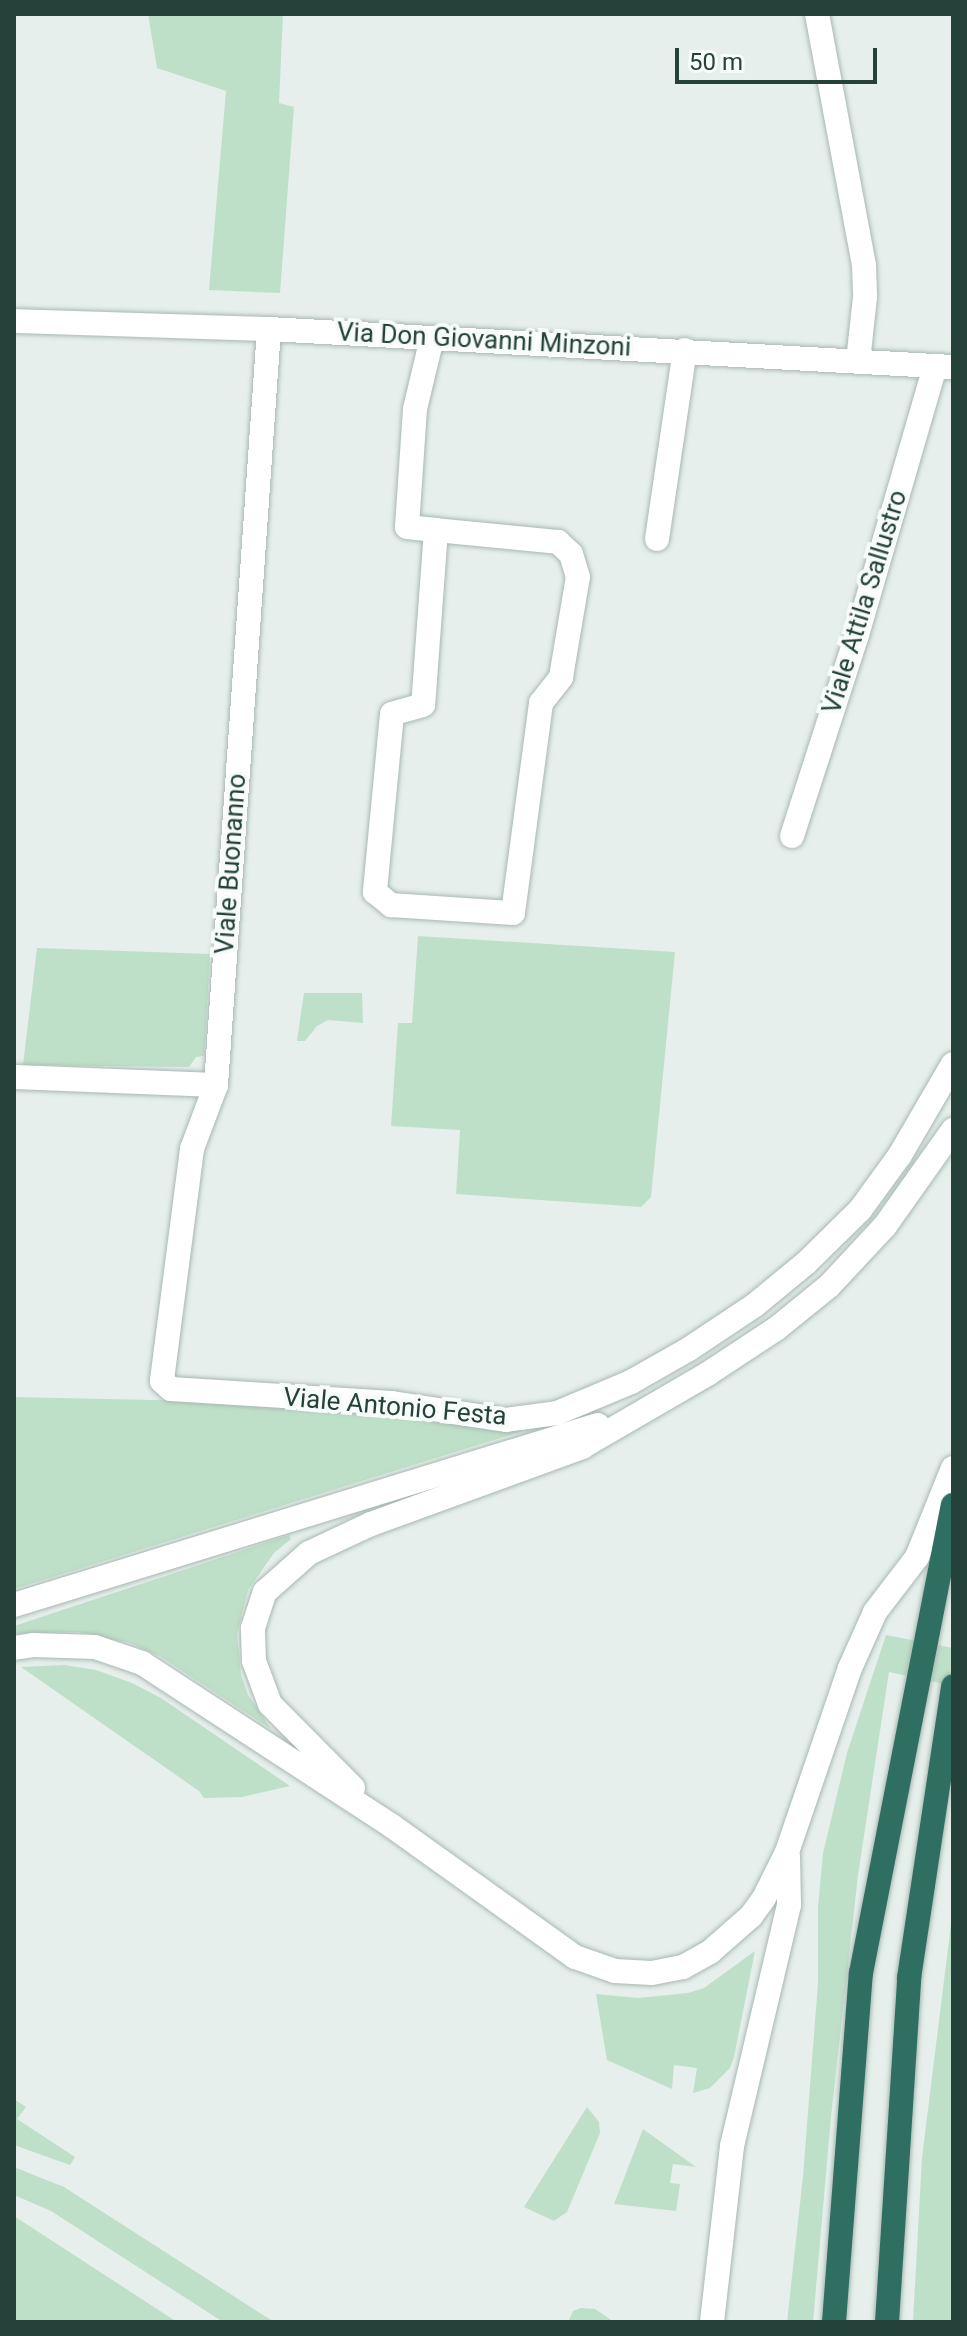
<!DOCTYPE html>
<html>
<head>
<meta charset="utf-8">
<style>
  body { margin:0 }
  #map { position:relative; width:967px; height:2336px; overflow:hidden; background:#e6efeb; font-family:Roboto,sans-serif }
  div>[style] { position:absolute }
  .green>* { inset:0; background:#bfe0c8 }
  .roads { filter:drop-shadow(0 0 2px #a8b8b2) drop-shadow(0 0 2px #a8b8b2) }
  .minor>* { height:24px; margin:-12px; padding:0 12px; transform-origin:12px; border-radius:12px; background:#fff }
  .highway>* { height:24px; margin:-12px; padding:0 12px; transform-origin:12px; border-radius:12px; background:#2f6f62 }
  span { translate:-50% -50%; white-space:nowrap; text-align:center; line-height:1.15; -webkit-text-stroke:8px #f7fbf9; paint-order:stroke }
  .street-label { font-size:26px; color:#24423a }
  .frame { position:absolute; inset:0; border:16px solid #24423a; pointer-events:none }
  .scale { position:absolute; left:675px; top:48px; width:202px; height:36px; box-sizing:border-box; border:4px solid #24423a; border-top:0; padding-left:10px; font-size:24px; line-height:28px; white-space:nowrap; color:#24423a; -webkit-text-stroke:6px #f7fbf9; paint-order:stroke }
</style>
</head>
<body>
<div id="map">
  <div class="green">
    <i style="clip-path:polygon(148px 14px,283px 14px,279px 103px,294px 107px,280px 293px,209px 290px,226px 91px,157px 68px)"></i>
    <i style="clip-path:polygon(418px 936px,675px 952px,651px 1197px,641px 1207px,456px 1194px,460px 1130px,391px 1126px,398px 1023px,412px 1023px)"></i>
    <i style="clip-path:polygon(37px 948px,210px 954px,204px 1056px,196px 1057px,189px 1067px,23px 1065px)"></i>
    <i style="clip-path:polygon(304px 993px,362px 993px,363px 1023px,328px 1020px,317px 1026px,305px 1041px,297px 1041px)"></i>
    <i style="clip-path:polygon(14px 1397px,293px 1403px,523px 1431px,14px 1589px)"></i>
    <i style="clip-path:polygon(289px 1535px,291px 1539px,274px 1553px,248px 1590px,237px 1634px,241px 1675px,248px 1695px,271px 1729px,161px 1657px,130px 1643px,78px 1632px,14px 1634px,14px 1626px)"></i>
    <i style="clip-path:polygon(886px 1635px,953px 1648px,953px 1686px,889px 1672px,858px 1875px,831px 2117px,813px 2322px,787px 2322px,803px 2176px,818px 1983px,818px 1907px,823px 1853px,847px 1753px)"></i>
    <i style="clip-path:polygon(64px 1665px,96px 1670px,132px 1683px,161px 1698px,290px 1786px,242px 1797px,204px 1798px,199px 1791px,21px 1667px)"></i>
    <i style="clip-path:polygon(953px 1908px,953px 2322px,913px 2322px,922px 2158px)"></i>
    <i style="clip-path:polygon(755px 1951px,734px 2057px,730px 2068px,710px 2088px,693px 2093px,697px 2068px,674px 2065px,672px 2089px,607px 2060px,596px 1994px,638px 1998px,688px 1993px,704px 1988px)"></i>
    <i style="clip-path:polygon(14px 2099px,26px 2107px,17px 2119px,75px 2157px,70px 2165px,14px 2145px)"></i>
    <i style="clip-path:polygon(587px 2107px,599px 2122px,600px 2133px,567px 2212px,554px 2221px,524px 2207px)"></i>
    <i style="clip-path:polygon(643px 2129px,696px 2167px,673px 2164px,670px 2183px,680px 2184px,676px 2211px,614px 2204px)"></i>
    <i style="clip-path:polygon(14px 2167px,64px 2187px,274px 2322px,223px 2322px,51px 2211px,14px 2195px)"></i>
    <i style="clip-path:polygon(14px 2216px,177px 2322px,14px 2322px)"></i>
    <i style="clip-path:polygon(581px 2308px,595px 2309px,614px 2322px,568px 2322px,573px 2311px)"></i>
  </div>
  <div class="roads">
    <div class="minor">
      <i style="left:817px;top:14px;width:255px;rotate:79.4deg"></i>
      <i style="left:864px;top:265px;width:32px;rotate:88deg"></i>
      <i style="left:865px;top:297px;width:64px;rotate:96.2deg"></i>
      <i style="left:14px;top:321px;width:255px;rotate:1.8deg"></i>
      <i style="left:269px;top:329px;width:685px;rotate:3.18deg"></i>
      <i style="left:269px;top:329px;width:758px;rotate:94.01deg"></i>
      <i style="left:216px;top:1085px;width:68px;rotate:110.6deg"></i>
      <i style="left:192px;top:1149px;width:234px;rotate:97.4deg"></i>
      <i style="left:162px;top:1381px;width:12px;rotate:42deg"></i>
      <i style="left:171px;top:1389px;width:221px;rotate:3.6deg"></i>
      <i style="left:392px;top:1403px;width:115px;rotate:8.5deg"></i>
      <i style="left:506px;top:1420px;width:51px;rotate:-7.8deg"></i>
      <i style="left:557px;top:1413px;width:80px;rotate:-22.7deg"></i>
      <i style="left:631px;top:1382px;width:67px;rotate:-29.6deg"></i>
      <i style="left:689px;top:1349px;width:79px;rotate:-33.7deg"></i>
      <i style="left:755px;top:1305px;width:66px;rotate:-39.5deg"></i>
      <i style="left:806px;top:1263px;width:76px;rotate:-44.5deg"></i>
      <i style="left:860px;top:1210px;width:68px;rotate:-54deg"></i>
      <i style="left:900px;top:1155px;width:105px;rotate:-59.8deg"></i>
      <i style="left:432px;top:338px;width:73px;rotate:103.5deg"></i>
      <i style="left:415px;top:409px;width:118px;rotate:93.9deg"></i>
      <i style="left:407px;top:527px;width:29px;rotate:6deg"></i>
      <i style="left:436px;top:530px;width:175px;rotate:94.2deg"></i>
      <i style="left:423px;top:705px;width:32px;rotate:164deg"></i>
      <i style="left:392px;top:714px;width:179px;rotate:95.5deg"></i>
      <i style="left:375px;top:892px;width:21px;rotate:39deg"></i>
      <i style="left:391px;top:905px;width:122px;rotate:3.8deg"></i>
      <i style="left:513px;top:913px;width:212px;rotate:-82.4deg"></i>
      <i style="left:541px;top:703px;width:33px;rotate:-52deg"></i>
      <i style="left:561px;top:677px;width:101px;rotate:-80.4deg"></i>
      <i style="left:578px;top:577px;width:24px;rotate:-107deg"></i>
      <i style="left:571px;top:554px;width:18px;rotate:-137deg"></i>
      <i style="left:558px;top:542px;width:123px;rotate:-174.4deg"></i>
      <i style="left:657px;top:539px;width:191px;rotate:-81.6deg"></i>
      <i style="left:792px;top:836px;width:211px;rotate:-72.1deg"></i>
      <i style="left:857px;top:635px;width:280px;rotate:-73.8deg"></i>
      <i style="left:14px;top:1077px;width:202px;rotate:2.3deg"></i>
      <i style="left:14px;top:1605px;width:611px;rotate:-17.13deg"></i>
      <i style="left:14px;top:1648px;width:19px;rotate:-9deg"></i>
      <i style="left:33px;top:1645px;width:62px;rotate:1.8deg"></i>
      <i style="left:95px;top:1647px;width:50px;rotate:18.8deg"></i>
      <i style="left:142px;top:1663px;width:298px;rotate:33.1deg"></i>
      <i style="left:392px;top:1826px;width:225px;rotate:35.6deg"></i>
      <i style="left:575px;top:1957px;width:42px;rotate:19.3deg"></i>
      <i style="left:615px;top:1971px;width:37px;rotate:3deg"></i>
      <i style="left:652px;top:1973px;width:32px;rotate:-11deg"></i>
      <i style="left:683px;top:1967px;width:31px;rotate:-29deg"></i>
      <i style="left:710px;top:1952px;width:55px;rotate:-41.3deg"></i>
      <i style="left:751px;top:1916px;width:22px;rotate:-54deg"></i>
      <i style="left:764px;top:1898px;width:51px;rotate:-63.4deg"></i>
      <i style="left:787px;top:1852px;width:194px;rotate:-71.1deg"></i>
      <i style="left:850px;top:1668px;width:61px;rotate:-65.9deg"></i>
      <i style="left:875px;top:1612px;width:69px;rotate:-52.6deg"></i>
      <i style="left:917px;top:1557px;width:96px;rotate:-68deg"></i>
      <i style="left:353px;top:1788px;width:118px;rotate:-134.7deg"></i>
      <i style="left:270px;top:1704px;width:46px;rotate:-110.4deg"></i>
      <i style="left:254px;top:1661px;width:33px;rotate:-92deg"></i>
      <i style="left:253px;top:1628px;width:38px;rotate:-72deg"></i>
      <i style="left:265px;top:1592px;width:59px;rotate:-41.6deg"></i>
      <i style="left:309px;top:1553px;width:68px;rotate:-25.1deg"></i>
      <i style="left:371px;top:1524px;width:225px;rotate:-20deg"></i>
      <i style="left:582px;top:1447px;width:147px;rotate:-30.2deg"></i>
      <i style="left:709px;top:1373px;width:80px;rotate:-33.3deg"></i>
      <i style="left:776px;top:1329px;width:68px;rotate:-39.1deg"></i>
      <i style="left:829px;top:1286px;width:82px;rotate:-47deg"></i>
      <i style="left:885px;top:1226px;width:118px;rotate:-54.7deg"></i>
      <i style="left:712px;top:2322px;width:177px;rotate:-83.5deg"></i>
      <i style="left:732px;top:2146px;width:248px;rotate:-76.7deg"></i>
      <i style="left:789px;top:1905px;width:49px;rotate:-91.2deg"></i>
    </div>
    <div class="highway">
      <i style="left:834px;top:2322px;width:350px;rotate:-85.6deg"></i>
      <i style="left:861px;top:1973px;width:477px;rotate:-78.9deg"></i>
      <i style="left:887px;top:2322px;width:345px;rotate:-86.3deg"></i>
      <i style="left:909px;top:1978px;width:295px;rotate:-81.4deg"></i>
    </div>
  </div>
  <div class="street-label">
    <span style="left:484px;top:340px;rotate:3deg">Via Don Giovanni Minzoni</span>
    <span style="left:865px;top:602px;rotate:-73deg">Viale Attila Sallustro</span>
    <span style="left:231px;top:864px;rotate:-86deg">Viale Buonanno</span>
    <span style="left:395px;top:1407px;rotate:5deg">Viale Antonio Festa</span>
  </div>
  <div class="frame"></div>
  <div class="scale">50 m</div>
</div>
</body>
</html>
